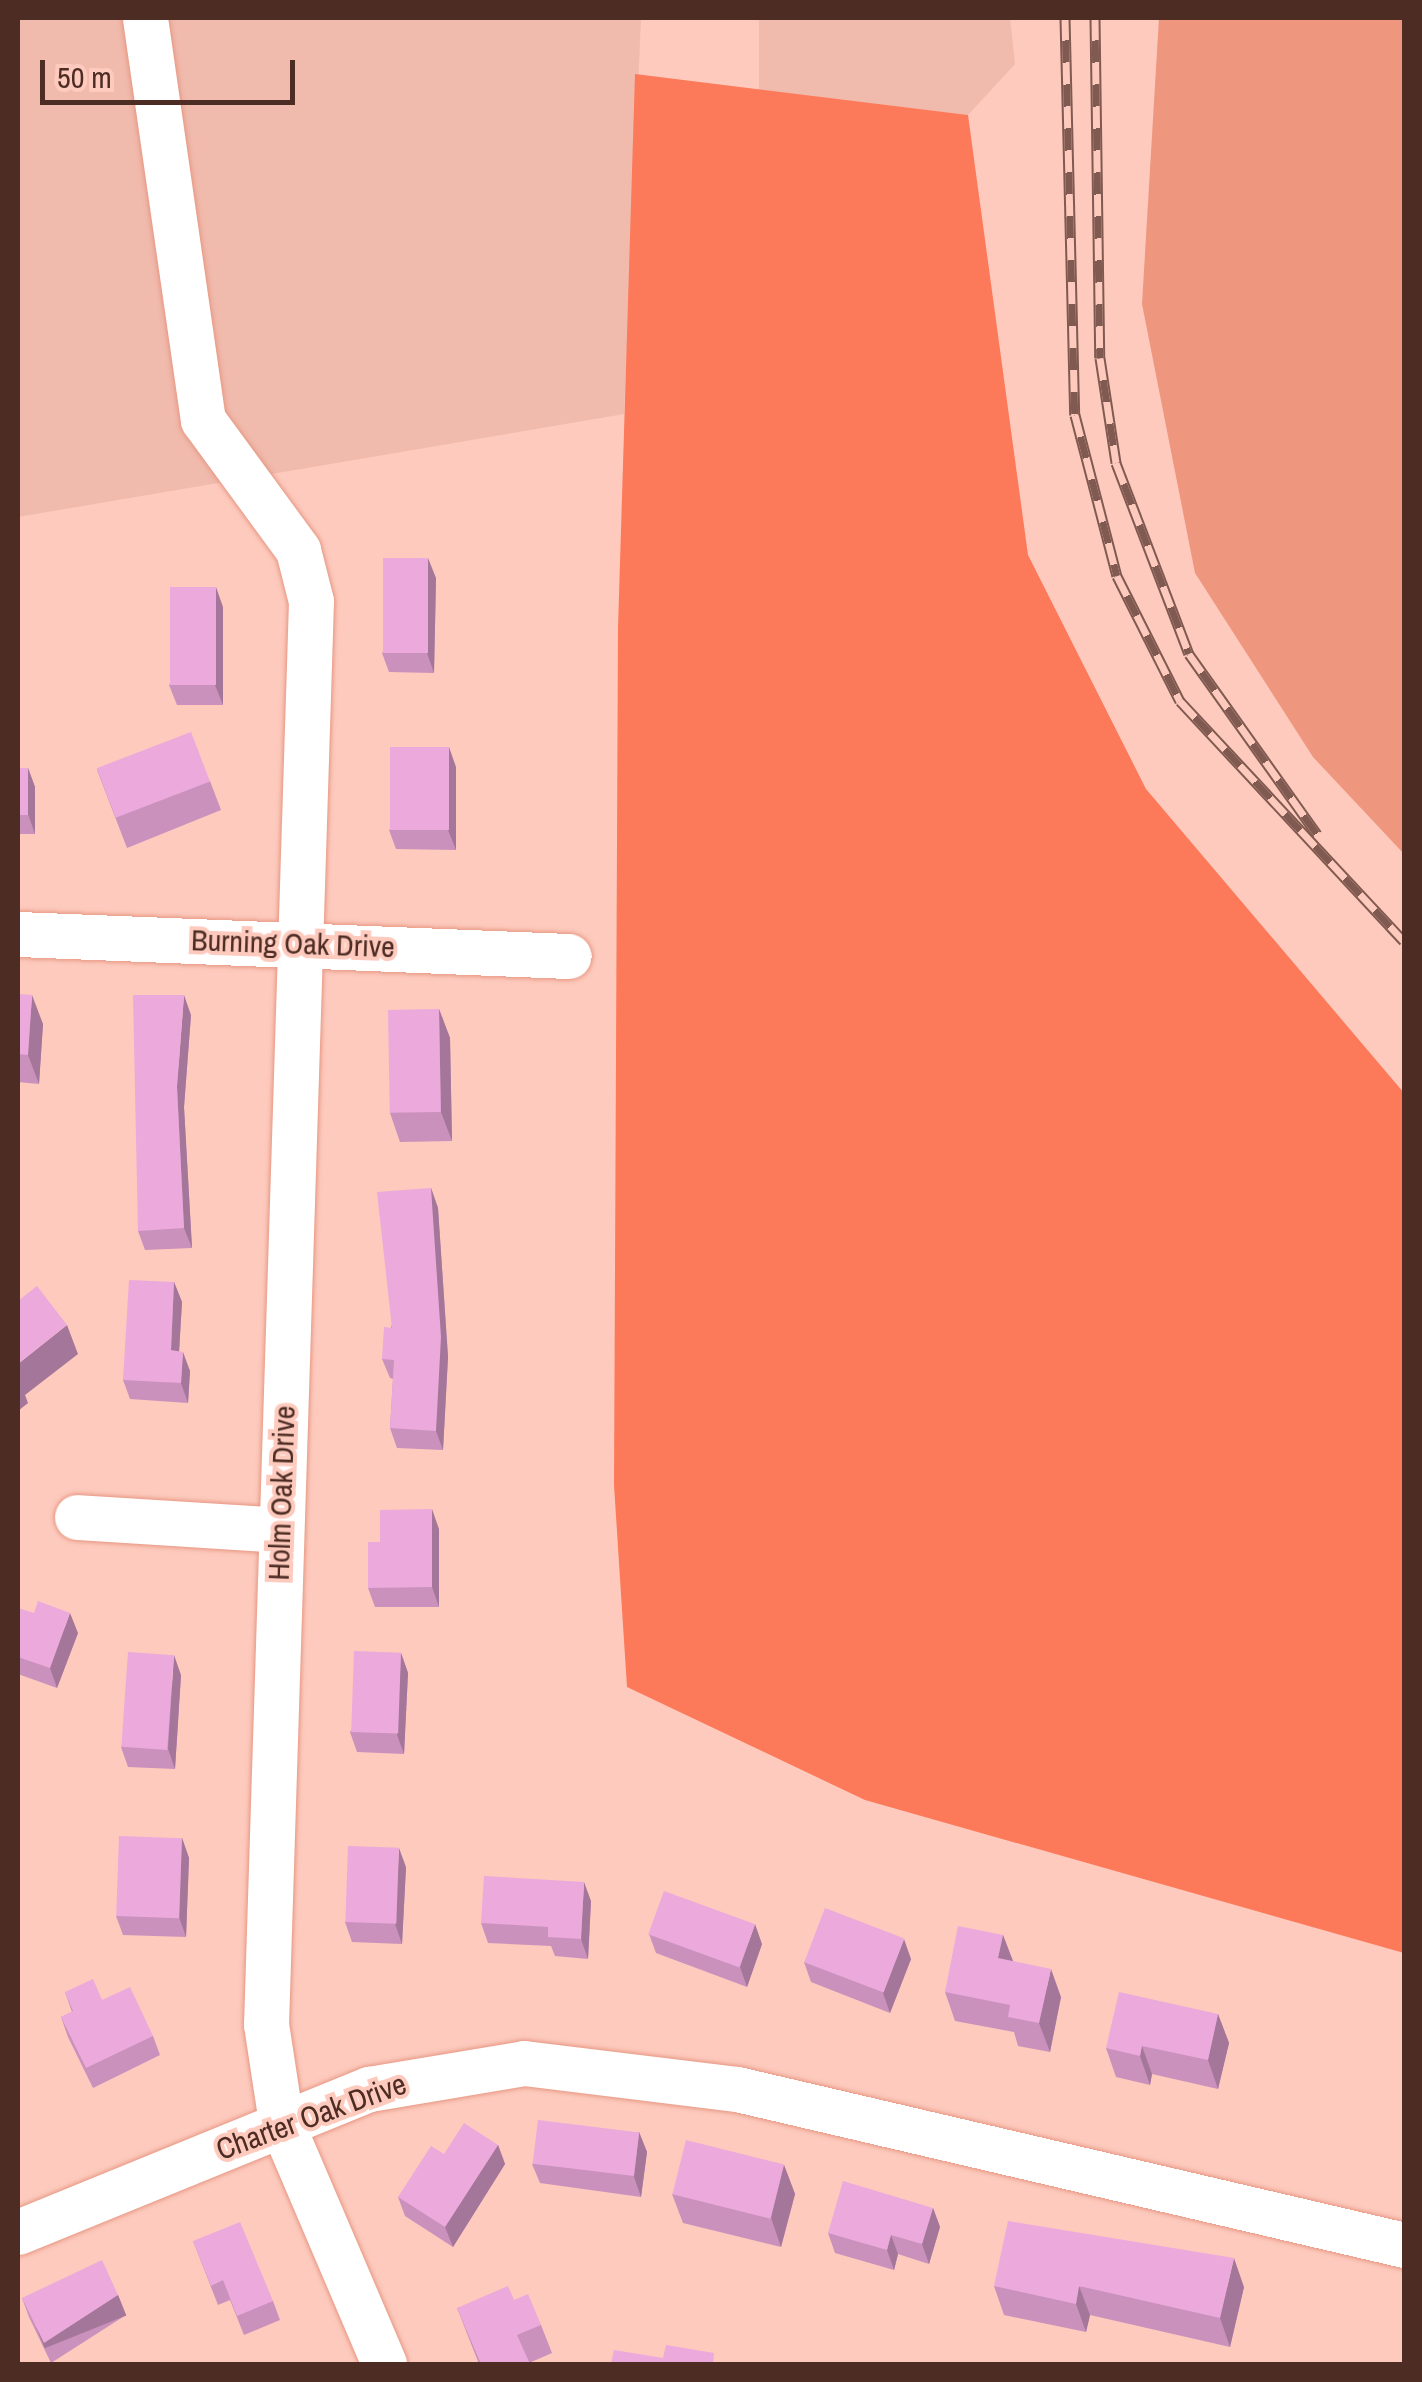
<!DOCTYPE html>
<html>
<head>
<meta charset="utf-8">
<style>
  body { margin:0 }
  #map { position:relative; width:1422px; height:2382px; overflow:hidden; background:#fdcabd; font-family:"Archivo Narrow",sans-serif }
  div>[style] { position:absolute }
  .built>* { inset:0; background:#f0baac }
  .green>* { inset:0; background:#ef967f }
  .forest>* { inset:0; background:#fc7959 }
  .roads { filter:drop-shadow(0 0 2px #e79783) drop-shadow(0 0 2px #e79783) }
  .minor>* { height:45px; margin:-22.5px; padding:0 22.5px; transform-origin:22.5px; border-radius:22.5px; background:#fff }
  .rail>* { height:11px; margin-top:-5.5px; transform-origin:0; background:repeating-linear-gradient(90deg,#fdcabd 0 22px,#805a51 0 44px); box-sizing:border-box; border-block:2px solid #805a51 }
  .wall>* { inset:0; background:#ca91bd }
  .shaded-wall>* { inset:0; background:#a4769a; transform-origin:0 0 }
  .building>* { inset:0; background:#eba9dc; transform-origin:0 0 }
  span { translate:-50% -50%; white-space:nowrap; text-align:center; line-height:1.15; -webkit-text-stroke:8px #fdcabd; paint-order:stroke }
  .street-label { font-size:30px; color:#4d2c24 }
  .frame { position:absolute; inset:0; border:20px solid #4d2c24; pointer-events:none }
  .scale { position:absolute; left:40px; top:60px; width:255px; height:45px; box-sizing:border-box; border:5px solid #4d2c24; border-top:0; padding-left:12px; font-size:30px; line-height:35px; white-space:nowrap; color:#4d2c24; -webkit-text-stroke:8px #fdcabd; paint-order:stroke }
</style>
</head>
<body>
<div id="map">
  <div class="built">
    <i style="clip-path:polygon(18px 18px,641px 18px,624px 414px,18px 517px)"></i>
    <i style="clip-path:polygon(759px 18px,1010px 18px,1015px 64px,968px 115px,759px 90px)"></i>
  </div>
  <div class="green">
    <i style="clip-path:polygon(1159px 18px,1404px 18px,1404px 854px,1313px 757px,1195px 573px,1142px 304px)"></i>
  </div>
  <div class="forest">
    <i style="clip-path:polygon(635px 74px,968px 115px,1028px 555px,1146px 789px,1404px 1093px,1404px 1953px,865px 1800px,627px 1687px,614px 1485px,618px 628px)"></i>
  </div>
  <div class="roads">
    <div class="minor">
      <i style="left:145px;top:18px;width:406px;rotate:81.8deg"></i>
      <i style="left:203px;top:420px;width:161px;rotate:53.8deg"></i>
      <i style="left:298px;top:550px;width:53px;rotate:75.7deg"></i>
      <i style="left:311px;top:601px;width:1424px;rotate:91.81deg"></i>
      <i style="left:266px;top:2024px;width:99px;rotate:81.3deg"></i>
      <i style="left:281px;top:2122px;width:263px;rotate:66.9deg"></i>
      <i style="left:18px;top:934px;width:551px;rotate:2.29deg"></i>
      <i style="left:77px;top:1517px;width:204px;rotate:3.6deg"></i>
      <i style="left:18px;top:2232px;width:379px;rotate:-22.2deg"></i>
      <i style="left:369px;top:2089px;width:157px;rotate:-9.5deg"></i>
      <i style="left:524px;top:2063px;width:215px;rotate:7deg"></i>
      <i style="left:737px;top:2089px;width:685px;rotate:13.16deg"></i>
    </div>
  </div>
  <div class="rail">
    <i style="left:1065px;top:18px;width:397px;rotate:88.6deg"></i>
    <i style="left:1075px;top:415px;width:166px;rotate:75.4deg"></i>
    <i style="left:1117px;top:576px;width:140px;rotate:63.3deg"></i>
    <i style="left:1180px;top:701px;width:328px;rotate:47deg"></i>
    <i style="left:1095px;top:18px;width:340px;rotate:89.2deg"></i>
    <i style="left:1100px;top:358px;width:106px;rotate:81.3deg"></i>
    <i style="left:1116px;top:463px;width:204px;rotate:69.1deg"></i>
    <i style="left:1189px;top:654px;width:221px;rotate:54.6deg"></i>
  </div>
  <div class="wall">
    <i style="clip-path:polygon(436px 578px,434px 673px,389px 672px,382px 653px)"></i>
    <i style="clip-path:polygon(223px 607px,223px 705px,177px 705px,169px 685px)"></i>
    <i style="clip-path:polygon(456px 767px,456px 850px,396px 849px,389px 830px)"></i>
    <i style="clip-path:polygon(18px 768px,28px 768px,35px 787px,35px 834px,18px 834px)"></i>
    <i style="clip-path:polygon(97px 770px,210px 781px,221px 810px,127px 848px)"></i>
    <i style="clip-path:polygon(18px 994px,43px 1024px,39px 1084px,18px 1082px)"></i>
    <i style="clip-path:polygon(439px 1009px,450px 1038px,452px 1141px,400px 1142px,390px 1113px)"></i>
    <i style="clip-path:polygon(191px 1015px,184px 1107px,192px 1248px,145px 1250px,138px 1231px)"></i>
    <i style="clip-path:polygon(431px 1188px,438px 1208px,448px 1357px,443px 1450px,397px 1448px,390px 1428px,393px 1379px,390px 1378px,382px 1359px)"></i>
    <i style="clip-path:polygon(174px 1282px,182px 1302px,179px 1351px,190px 1371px,188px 1403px,130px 1399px,123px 1380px)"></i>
    <i style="clip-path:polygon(439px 1529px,439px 1607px,375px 1607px,368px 1588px,380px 1542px)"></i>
    <i style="clip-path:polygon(18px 1608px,78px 1633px,57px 1688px,18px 1674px)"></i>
    <i style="clip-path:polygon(401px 1653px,408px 1673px,404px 1754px,357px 1752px,350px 1732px)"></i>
    <i style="clip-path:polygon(181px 1675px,175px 1769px,128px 1767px,121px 1747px)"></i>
    <i style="clip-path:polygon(182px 1838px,189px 1858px,186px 1937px,123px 1935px,116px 1916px)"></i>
    <i style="clip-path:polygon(406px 1867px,402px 1944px,352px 1942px,345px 1922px)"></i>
    <i style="clip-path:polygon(591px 1901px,588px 1959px,555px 1956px,551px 1946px,488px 1943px,481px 1923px)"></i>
    <i style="clip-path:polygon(649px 1934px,762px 1944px,747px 1987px,656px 1953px)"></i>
    <i style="clip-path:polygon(1003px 1935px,1013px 1961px,1061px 1997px,1050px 2052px,1018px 2046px,1014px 2032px,955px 2021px,945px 1992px)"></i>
    <i style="clip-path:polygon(911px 1959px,890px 2013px,811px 1982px,804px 1962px)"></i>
    <i style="clip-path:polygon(65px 1992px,102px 2000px,153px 2036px,160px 2055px,93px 2088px,68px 2037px,61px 2017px,72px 2012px)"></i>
    <i style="clip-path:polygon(1218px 2014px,1229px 2043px,1218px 2089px,1152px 2074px,1150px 2085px,1116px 2077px,1106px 2048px)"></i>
    <i style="clip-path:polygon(639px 2132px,647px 2152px,641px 2197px,540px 2183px,532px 2164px)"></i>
    <i style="clip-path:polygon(498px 2145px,505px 2164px,453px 2247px,405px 2216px,398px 2197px,444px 2154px)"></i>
    <i style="clip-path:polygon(784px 2165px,795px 2194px,781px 2247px,683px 2223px,672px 2194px)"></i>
    <i style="clip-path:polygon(933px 2208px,940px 2227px,929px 2264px,898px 2254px,894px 2270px,835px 2253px,828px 2233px)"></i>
    <i style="clip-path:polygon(193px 2241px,273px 2301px,280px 2320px,244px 2335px,230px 2300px,218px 2305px)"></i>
    <i style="clip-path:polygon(994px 2286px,1244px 2287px,1230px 2347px,1090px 2315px,1086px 2332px,1004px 2315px)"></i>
    <i style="clip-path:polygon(118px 2295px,126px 2315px,51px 2363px,29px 2317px,22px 2298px)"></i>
    <i style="clip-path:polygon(514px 2300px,541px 2325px,552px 2353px,529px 2363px,530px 2364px,479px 2364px,457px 2308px)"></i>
  </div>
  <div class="shaded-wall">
    <i style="clip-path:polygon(428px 558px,436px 578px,434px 673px,427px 653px)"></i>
    <i style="clip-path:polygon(216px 587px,223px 607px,223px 705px,215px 685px)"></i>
    <i style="clip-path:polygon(449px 747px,456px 767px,456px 850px,448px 830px)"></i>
    <i style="clip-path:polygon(28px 768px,35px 787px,35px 834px,28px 814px)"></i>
    <i style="clip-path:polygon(32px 995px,43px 1024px,39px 1084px,28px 1055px)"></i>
    <i style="clip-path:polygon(184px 995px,191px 1015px,184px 1107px,192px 1248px,184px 1228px,177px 1087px)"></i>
    <i style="clip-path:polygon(439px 1009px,450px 1038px,452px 1141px,441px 1112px)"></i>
    <i style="clip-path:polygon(431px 1188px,438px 1208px,448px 1357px,443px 1450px,436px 1431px)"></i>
    <i style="clip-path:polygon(174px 1282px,182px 1302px,178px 1370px,171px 1350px)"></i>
    <i style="clip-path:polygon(67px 1325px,78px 1354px,25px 1395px,28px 1403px,18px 1411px,18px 1364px)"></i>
    <i style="clip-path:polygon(183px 1352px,190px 1371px,188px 1403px,181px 1383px)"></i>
    <i style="clip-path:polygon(432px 1509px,439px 1529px,439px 1607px,432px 1587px)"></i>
    <i style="clip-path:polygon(70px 1613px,78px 1633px,57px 1688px,50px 1668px)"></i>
    <i style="clip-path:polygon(401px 1653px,408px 1673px,404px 1754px,397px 1735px)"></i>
    <i style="clip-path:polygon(174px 1655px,181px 1675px,175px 1769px,168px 1749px)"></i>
    <i style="clip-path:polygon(182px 1838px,189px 1858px,186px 1937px,179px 1917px)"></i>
    <i style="clip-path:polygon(399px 1848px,406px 1867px,402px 1944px,395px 1924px)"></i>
    <i style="clip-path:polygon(584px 1882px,591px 1901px,588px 1959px,581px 1939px)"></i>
    <i style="clip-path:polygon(755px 1924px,762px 1944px,747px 1987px,740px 1967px)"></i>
    <i style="clip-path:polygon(1003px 1935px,1014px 1964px,998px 1958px)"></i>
    <i style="clip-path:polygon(904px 1939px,911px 1959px,890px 2013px,883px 1993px)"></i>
    <i style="clip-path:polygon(1051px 1969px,1061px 1997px,1050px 2052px,1039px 2023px)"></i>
    <i style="clip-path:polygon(1218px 2014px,1229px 2043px,1218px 2089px,1208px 2060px)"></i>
    <i style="clip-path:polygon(1142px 2046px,1152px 2074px,1150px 2085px,1140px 2056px)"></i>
    <i style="clip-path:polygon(639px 2132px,647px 2152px,641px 2197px,634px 2177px)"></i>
    <i style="clip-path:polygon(498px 2145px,505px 2164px,453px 2247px,445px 2227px)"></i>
    <i style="clip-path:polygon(784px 2165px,795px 2194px,781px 2247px,771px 2218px)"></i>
    <i style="clip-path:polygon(933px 2208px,940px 2227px,929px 2264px,922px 2244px)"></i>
    <i style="clip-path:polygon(891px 2235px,898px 2254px,894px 2270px,887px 2250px)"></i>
    <i style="clip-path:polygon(1234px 2258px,1244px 2287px,1230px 2347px,1220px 2318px)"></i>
    <i style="clip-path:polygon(1079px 2286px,1090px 2315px,1086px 2332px,1076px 2304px)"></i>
    <i style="left:118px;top:2295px;width:22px;height:88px;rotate:68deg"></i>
  </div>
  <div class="building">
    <i style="left:383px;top:558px;width:45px;height:95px"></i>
    <i style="left:170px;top:587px;width:46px;height:98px"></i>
    <i style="left:191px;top:732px;width:53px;height:101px;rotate:69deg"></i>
    <i style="left:390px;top:747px;width:59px;height:83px"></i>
    <i style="left:18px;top:768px;width:10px;height:47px"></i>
    <i style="clip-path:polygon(18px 994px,32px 995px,28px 1055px,18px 1054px)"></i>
    <i style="clip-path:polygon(133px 995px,184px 995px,177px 1087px,184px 1228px,138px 1231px)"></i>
    <i style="left:439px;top:1009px;width:103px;height:51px;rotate:89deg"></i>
    <i style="clip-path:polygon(431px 1188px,441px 1337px,436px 1431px,390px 1428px,394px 1360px,382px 1359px,384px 1327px,392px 1328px,377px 1192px)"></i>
    <i style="clip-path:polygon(129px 1280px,174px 1282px,171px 1350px,183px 1352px,181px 1383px,123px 1380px)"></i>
    <i style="clip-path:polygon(37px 1286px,67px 1325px,18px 1364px,18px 1301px)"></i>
    <i style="clip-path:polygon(432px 1509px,432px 1587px,368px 1588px,368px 1542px,380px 1542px,380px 1510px)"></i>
    <i style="clip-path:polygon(38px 1601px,70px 1613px,50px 1668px,18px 1657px,18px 1608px,34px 1613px)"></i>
    <i style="left:354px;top:1651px;width:47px;height:81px;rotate:2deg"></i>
    <i style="left:128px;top:1652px;width:46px;height:95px;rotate:4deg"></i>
    <i style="left:119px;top:1836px;width:63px;height:80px;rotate:2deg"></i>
    <i style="left:348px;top:1846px;width:51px;height:76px;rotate:2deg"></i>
    <i style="clip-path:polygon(484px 1876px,584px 1882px,581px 1939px,548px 1937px,548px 1927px,481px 1923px)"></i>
    <i style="left:664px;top:1891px;width:97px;height:46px;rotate:20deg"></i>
    <i style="left:825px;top:1908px;width:85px;height:58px;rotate:21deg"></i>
    <i style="clip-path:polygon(958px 1926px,1003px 1935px,998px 1958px,1051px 1969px,1039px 2023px,1008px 2017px,1010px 2005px,945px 1992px)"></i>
    <i style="clip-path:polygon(93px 1979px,102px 2000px,130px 1987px,153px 2036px,86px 2068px,61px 2017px,73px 2011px,65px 1992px)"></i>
    <i style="clip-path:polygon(1119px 1992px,1218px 2014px,1208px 2060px,1142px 2046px,1140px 2056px,1106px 2048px)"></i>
    <i style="left:538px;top:2120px;width:102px;height:44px;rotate:7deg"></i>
    <i style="clip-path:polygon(464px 2123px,498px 2145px,445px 2227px,398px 2197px,431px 2146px,444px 2154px)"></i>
    <i style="left:686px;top:2140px;width:101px;height:56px;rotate:14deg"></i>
    <i style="clip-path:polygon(843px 2181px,933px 2208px,922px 2244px,891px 2235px,887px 2250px,828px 2233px)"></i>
    <i style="clip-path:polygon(1008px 2221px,1234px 2258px,1220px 2318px,1079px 2286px,1076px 2304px,994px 2286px)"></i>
    <i style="clip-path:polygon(240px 2222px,273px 2301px,237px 2316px,223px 2280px,211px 2286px,193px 2241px)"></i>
    <i style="clip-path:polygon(102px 2260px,118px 2295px,44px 2343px,22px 2298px)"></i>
    <i style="clip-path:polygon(508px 2286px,514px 2300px,528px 2294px,541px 2325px,517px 2335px,530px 2364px,481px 2364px,457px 2308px)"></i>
    <i style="clip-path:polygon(666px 2345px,714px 2353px,713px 2364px,611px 2364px,614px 2350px,663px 2358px)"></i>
  </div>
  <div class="street-label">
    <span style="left:293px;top:943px;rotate:2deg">Burning Oak Drive</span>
    <span style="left:281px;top:1493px;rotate:-88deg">Holm Oak Drive</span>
    <span style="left:311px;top:2116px;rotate:-20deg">Charter Oak Drive</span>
  </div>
  <div class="frame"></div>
  <div class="scale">50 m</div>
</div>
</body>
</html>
